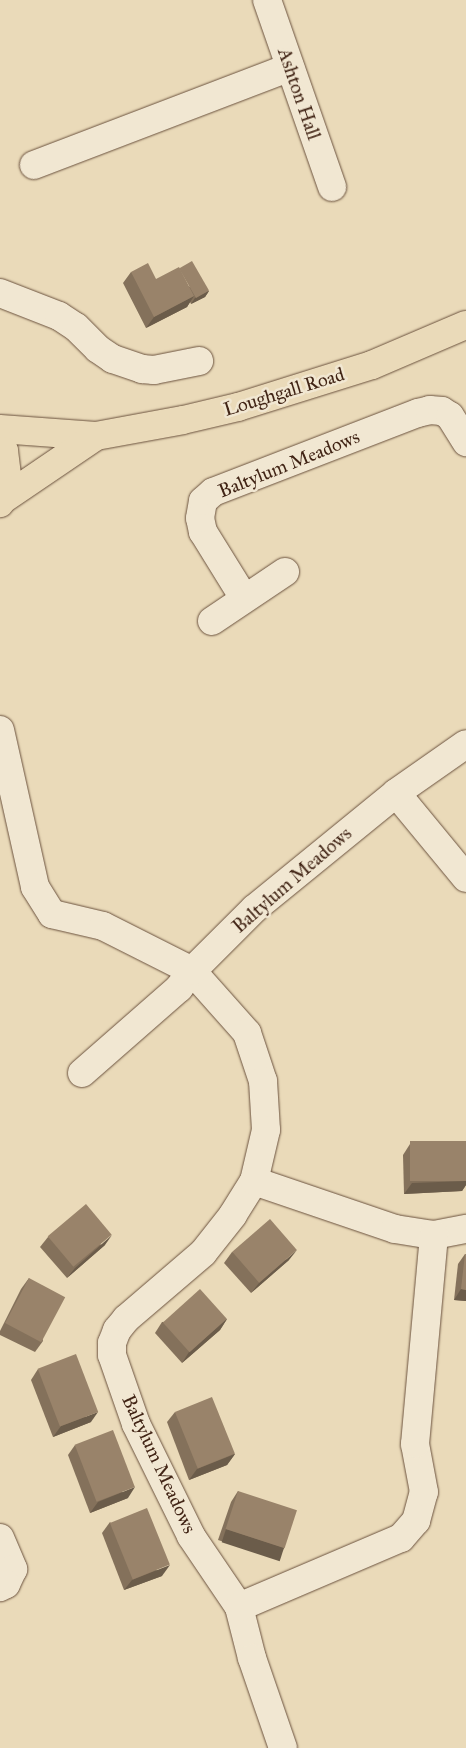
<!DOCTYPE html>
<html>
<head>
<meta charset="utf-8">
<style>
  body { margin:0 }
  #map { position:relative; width:466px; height:1748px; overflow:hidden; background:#eadab9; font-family:"IM FELL Great Primer",serif }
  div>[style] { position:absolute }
  .roads { filter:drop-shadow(0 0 1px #6b523e) drop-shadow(0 0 1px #6b523e) }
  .minor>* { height:28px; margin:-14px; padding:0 14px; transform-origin:14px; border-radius:14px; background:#f1e7d2 }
  .major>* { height:28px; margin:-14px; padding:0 14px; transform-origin:14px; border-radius:14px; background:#eadab9 }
  .wall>* { inset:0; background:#84715b }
  .shaded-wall>* { inset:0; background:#6b5c4a; transform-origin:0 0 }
  .building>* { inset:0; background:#99836a; transform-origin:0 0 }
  span { translate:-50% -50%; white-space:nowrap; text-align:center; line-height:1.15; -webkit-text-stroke:5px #f1e7d2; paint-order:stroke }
  .street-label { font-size:19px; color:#412415 }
</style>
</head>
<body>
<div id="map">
  <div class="roads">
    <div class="minor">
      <i style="left:267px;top:0;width:198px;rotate:70.8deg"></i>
      <i style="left:34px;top:165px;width:274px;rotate:-20.9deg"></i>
      <i style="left:0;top:293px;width:63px;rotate:21.3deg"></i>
      <i style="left:59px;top:316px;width:20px;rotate:33deg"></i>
      <i style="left:76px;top:327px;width:31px;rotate:45deg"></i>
      <i style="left:98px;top:349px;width:18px;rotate:34deg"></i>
      <i style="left:113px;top:359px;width:31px;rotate:19deg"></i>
      <i style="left:142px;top:369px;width:12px;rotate:5deg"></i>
      <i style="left:154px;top:370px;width:46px;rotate:-11.3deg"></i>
      <i style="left:244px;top:598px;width:78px;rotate:-121.8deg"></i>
      <i style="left:203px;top:532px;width:14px;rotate:-102deg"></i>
      <i style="left:200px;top:518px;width:17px;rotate:-80deg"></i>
      <i style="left:203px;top:501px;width:13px;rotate:-42deg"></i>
      <i style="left:213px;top:492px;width:220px;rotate:-21.1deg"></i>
      <i style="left:418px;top:413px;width:12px;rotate:-14deg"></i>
      <i style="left:430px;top:410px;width:12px;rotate:5deg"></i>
      <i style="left:442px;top:411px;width:9px;rotate:32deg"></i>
      <i style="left:450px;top:416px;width:31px;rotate:58deg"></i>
      <i style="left:212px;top:621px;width:88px;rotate:-33.9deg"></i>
      <i style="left:0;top:730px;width:161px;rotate:77.4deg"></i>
      <i style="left:35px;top:887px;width:32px;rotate:58deg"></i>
      <i style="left:52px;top:914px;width:52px;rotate:13.2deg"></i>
      <i style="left:103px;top:926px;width:100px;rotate:26.8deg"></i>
      <i style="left:192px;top:971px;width:83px;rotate:48.4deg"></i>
      <i style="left:247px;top:1033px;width:51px;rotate:71.6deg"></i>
      <i style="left:263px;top:1081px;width:49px;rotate:86.5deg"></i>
      <i style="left:266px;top:1130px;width:52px;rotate:103.2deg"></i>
      <i style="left:254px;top:1181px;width:40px;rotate:122deg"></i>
      <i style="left:233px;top:1215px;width:48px;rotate:128.3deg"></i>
      <i style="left:203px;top:1253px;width:101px;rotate:139.4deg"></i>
      <i style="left:126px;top:1319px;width:14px;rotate:129deg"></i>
      <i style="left:117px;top:1330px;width:14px;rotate:111deg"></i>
      <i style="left:112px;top:1343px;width:12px;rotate:90deg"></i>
      <i style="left:112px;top:1355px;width:73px;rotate:70.8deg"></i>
      <i style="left:136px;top:1424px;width:125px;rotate:63.8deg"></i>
      <i style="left:191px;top:1536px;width:86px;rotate:55.9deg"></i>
      <i style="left:239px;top:1607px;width:53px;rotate:75.7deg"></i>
      <i style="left:252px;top:1658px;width:95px;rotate:71deg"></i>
      <i style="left:396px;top:793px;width:110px;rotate:50.5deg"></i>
      <i style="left:82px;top:1073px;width:129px;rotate:-41.2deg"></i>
      <i style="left:179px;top:988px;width:21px;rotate:-53deg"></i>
      <i style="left:192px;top:971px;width:88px;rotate:-45deg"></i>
      <i style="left:254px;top:909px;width:183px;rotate:-39.2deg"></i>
      <i style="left:396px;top:793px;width:85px;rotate:-35deg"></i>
      <i style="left:254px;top:1181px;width:149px;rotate:18.8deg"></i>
      <i style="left:395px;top:1229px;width:39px;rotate:9deg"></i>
      <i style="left:434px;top:1235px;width:33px;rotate:-11deg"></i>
      <i style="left:0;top:1538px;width:34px;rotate:67deg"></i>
      <i style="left:13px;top:1569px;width:17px;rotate:115deg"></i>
      <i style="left:6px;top:1584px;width:7px;rotate:153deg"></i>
      <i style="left:239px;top:1607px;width:176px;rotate:-23.1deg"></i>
      <i style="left:401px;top:1538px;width:23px;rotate:-49deg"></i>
      <i style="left:416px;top:1521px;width:30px;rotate:-75deg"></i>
      <i style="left:424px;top:1492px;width:49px;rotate:-100.6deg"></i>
      <i style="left:415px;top:1444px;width:210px;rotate:-84.8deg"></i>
    </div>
    <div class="major">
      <i style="left:0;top:429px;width:96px;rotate:4.2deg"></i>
      <i style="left:96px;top:436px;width:88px;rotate:-10.4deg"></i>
      <i style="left:183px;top:420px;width:57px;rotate:-13.3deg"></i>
      <i style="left:238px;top:407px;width:140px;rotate:-17.4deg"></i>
      <i style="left:372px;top:365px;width:102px;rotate:-23.1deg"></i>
      <i style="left:0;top:443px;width:9px;rotate:63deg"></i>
      <i style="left:4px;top:451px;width:24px;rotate:83deg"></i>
      <i style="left:7px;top:475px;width:29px;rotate:104deg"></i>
      <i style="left:2px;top:500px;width:114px;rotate:-34.2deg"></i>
    </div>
  </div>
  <div class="wall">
    <i style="clip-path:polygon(131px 272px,156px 279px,209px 291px,205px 297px,191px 304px,190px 302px,187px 307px,146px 328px,123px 283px)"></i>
    <i style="clip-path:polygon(466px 1141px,466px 1185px,462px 1191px,404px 1194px,403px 1155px,410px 1144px)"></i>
    <i style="clip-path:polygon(48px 1237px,105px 1245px,67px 1278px,40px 1247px)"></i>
    <i style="clip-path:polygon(232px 1252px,289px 1260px,251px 1293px,224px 1263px)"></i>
    <i style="clip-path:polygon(465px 1254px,466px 1301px,454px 1300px,458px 1264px)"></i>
    <i style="clip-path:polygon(29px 1278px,43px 1341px,35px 1352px,0 1335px,0 1331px,21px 1289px)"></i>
    <i style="clip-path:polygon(227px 1319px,220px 1330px,182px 1363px,155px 1333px,162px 1322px)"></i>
    <i style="clip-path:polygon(38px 1369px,91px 1422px,53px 1437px,31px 1380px)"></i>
    <i style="clip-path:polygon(175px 1412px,235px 1454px,227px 1465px,189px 1480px,167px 1422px)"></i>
    <i style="clip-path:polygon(75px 1445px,128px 1498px,90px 1513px,68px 1455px)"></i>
    <i style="clip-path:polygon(238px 1491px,284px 1548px,277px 1559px,218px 1540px,231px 1502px)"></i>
    <i style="clip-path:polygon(110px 1522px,162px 1576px,124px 1590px,102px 1533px)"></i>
  </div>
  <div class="shaded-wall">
    <i style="clip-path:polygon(209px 291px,205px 297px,191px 304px,195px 298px)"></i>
    <i style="clip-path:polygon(194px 296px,187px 307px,146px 328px,154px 317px)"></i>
    <i style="clip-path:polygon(466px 1181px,466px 1185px,462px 1191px,404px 1194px,412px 1183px)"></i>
    <i style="clip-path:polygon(112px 1235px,105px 1245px,67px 1278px,75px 1268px)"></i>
    <i style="clip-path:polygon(297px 1250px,289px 1260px,251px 1293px,259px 1283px)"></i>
    <i style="clip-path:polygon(461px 1289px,466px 1290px,466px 1301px,454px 1300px)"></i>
    <i style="clip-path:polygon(227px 1319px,220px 1330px,182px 1363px,189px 1352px)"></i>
    <i style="clip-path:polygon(98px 1412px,91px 1422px,53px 1437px,61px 1426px)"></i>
    <i style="clip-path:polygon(235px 1454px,227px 1465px,189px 1480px,197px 1469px)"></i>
    <i style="clip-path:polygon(135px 1487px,128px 1498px,90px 1513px,98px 1502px)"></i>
    <i style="left:226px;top:1529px;width:61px;height:14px;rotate:18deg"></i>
    <i style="clip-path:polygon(170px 1565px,162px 1576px,124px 1590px,132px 1580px)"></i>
  </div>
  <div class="building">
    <i style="left:192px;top:261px;width:34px;height:15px;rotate:60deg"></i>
    <i style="clip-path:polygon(148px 263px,156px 279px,179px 267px,194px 296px,154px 317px,131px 272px)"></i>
    <i style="left:466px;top:1141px;width:40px;height:56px;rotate:90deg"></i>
    <i style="left:86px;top:1204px;width:40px;height:50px;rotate:50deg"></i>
    <i style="left:270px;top:1219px;width:41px;height:50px;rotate:49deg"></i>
    <i style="clip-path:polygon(465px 1254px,466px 1254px,466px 1290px,461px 1289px)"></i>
    <i style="left:29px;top:1278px;width:41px;height:51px;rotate:28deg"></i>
    <i style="left:200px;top:1289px;width:40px;height:50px;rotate:48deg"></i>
    <i style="left:76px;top:1354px;width:62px;height:41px;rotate:69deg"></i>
    <i style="left:212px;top:1397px;width:61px;height:40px;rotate:68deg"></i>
    <i style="left:113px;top:1430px;width:61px;height:41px;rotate:69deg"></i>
    <i style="left:238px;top:1491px;width:62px;height:40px;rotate:18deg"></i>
    <i style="left:147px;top:1508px;width:61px;height:40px;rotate:68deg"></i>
  </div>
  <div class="street-label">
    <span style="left:299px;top:94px;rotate:71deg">Ashton Hall</span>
    <span style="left:284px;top:392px;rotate:-17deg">Loughgall Road</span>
    <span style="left:289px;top:464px;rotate:-22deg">Baltylum Meadows</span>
    <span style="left:292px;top:880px;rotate:-41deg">Baltylum Meadows</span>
    <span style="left:159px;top:1464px;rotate:65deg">Baltylum Meadows</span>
  </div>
</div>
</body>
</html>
